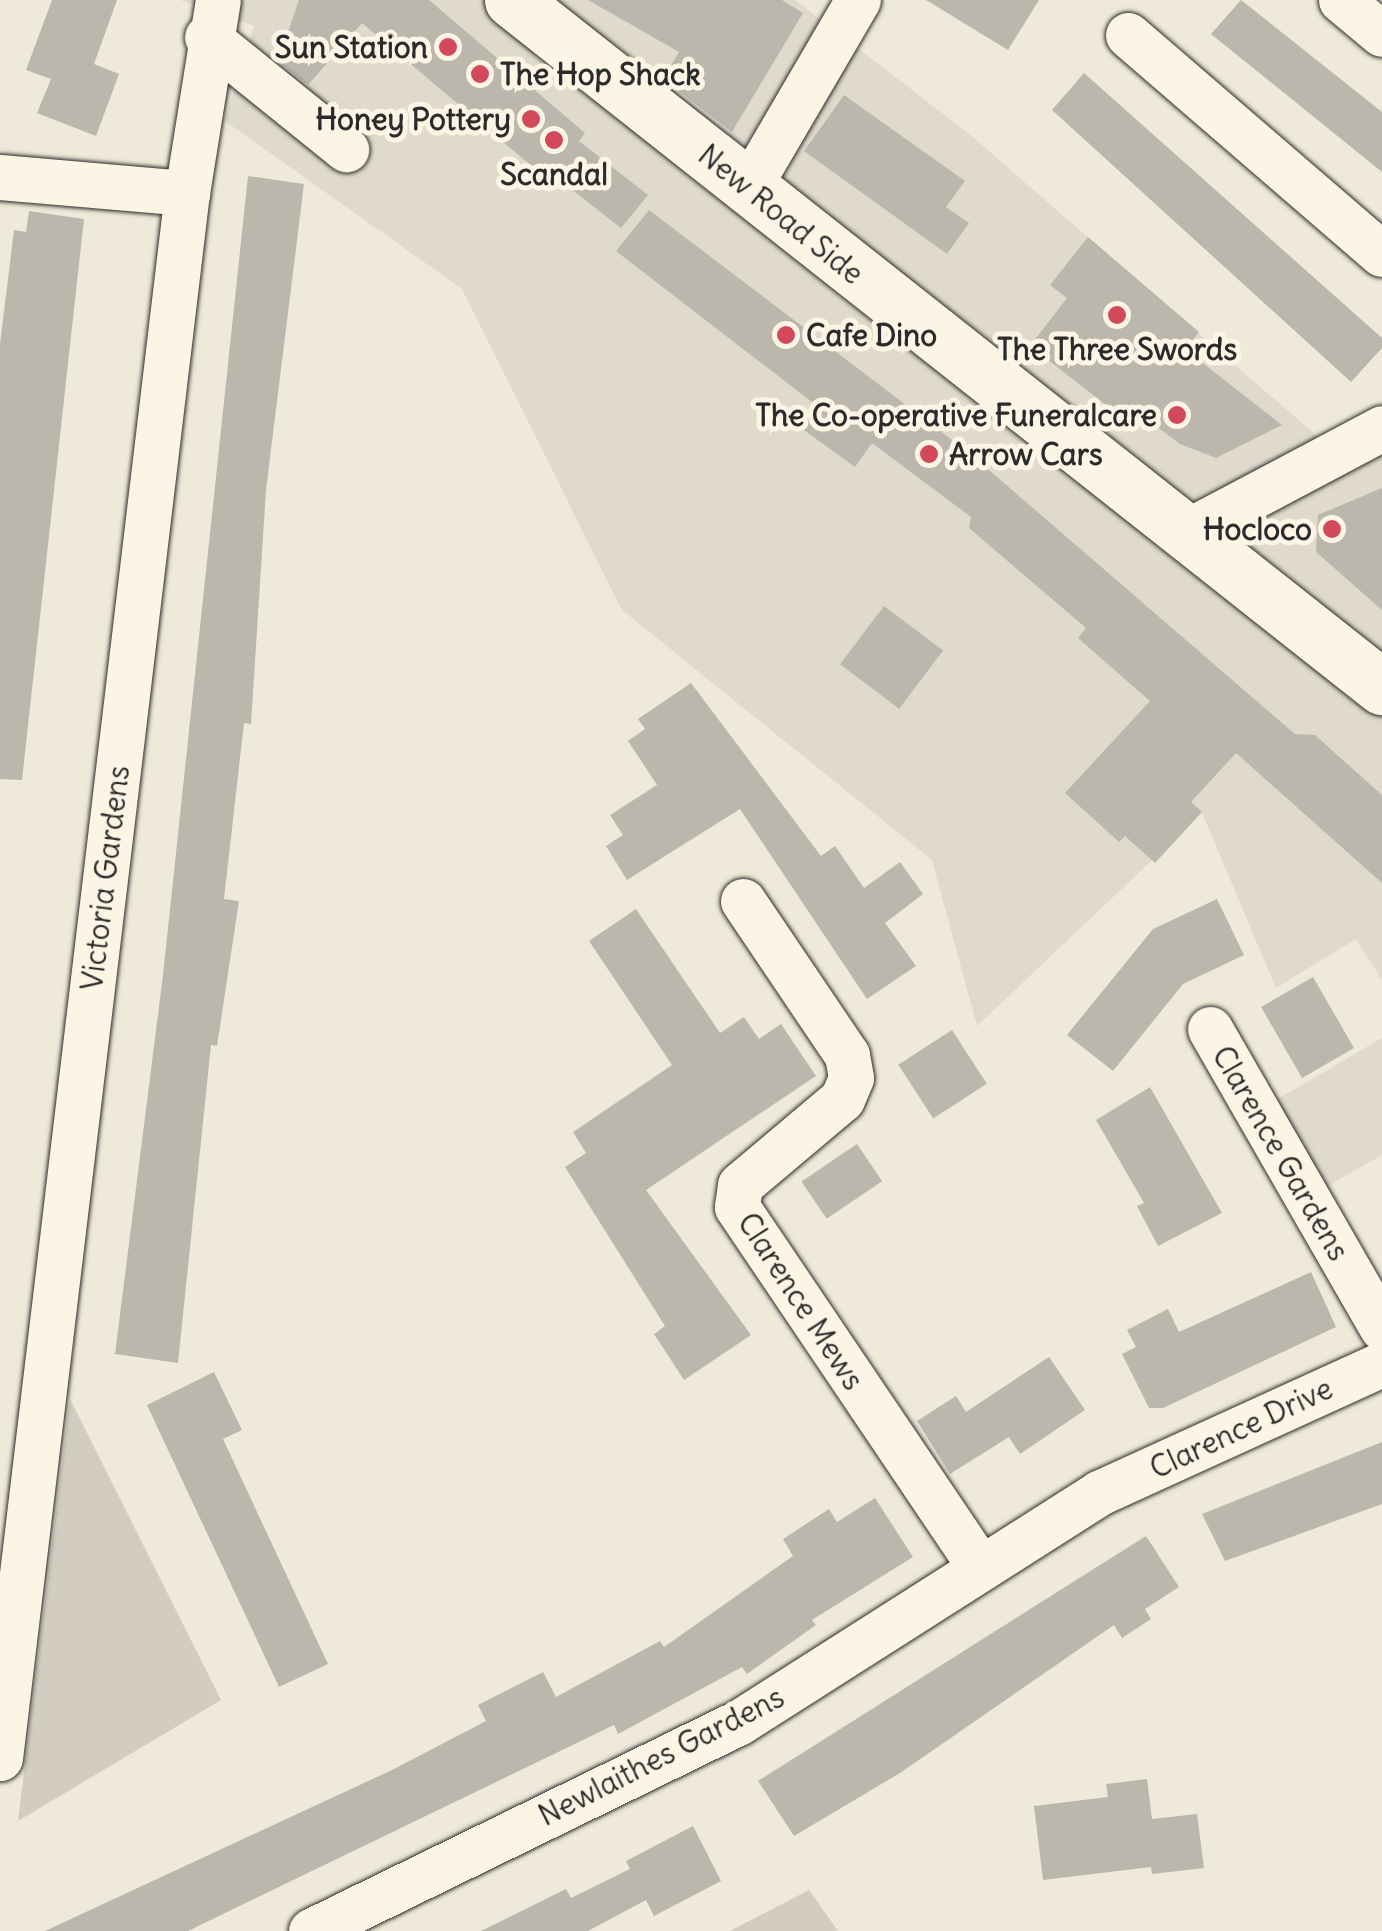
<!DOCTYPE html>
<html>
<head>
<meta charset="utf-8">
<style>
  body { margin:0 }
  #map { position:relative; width:1382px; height:1931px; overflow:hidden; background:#efe9da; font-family:Delius,sans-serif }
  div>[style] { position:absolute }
  .built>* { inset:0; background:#e0dacc }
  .green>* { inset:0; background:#d2cdc0 }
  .building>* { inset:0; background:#bcb7ac; transform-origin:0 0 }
  .roads { filter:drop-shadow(0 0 2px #2b2b2b) drop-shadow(0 0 2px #2b2b2b) }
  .minor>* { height:45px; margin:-22.5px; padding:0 22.5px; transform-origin:22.5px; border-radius:22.5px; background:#fcf5e5 }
  .major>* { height:55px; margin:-27.5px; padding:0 27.5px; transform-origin:27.5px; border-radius:27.5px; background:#fcf5e5 }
  .dots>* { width:28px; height:28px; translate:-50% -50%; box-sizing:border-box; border:5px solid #fcf5e5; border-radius:50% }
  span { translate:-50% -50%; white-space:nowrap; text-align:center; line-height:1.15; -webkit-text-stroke:10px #fcf5e5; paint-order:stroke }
  .poi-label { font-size:30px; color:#2b2b2b; font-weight:700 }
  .right { translate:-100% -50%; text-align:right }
  .left { translate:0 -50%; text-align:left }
  .street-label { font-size:30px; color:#2b2b2b }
</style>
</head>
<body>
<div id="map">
  <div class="built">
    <i style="clip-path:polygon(180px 0,795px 0,968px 133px,1348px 463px,1382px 450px,1382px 980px,1356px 939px,1276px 988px,1202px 813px,977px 1026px,932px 860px,622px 610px,462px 289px,225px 121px,254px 26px)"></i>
    <i style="clip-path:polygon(1382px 1038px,1382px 1155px,1326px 1187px,1276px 1100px)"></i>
  </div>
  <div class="green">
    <i style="clip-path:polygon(70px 1399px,221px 1700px,18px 1821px)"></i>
    <i style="clip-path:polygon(809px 1890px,838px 1931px,730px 1931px)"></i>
  </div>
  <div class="building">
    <i style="clip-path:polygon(52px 0,117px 0,94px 64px,119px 74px,96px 136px,37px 113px,51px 79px,26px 70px)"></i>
    <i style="clip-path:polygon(299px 0,429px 0,585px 133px,579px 141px,648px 195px,621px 228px,552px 174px,547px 179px,362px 23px,308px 85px,278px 61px)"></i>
    <i style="clip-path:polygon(588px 0,782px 0,803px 13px,732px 132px,663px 79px,679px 52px)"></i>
    <i style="clip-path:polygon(926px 0,1039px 0,1008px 50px)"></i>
    <i style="clip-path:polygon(1241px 0,1382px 112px,1382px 172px,1211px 34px)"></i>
    <i style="clip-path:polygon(1084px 73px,1382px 338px,1382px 348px,1351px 382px,1052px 110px)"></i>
    <i style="clip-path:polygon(844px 95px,965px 181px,946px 207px,969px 223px,947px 254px,804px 151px)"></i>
    <i style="clip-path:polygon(248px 176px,304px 184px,266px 490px,251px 724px,244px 723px,224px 899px,239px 901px,217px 1046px,211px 1045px,178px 1363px,115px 1354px,163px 975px)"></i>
    <i style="clip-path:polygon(649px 210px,968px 452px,1295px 734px,1315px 735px,1382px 795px,1382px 883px,1236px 753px,1191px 802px,1202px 812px,1155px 863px,1125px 836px,1119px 842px,1065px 793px,1150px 701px,1078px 638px,1086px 628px,969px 528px,971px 517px,872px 443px,855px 467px,801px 428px,817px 406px,616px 251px)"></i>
    <i style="clip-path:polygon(29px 211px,84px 219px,22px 780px,0 779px,0 344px,14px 230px,26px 232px)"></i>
    <i style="clip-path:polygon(1088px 237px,1199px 332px,1186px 350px,1282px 425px,1216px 458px,1180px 444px,1140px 414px,1132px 425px,1030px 346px,1067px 298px,1050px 285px)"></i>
    <i style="clip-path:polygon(1382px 488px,1382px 610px,1316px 552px,1318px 515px)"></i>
    <i style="left:884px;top:606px;width:74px;height:73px;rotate:37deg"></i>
    <i style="clip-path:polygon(691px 683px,821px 856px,835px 846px,864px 888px,900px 862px,923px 894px,885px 923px,916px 966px,867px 999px,740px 809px,627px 880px,606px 846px,623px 835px,610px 815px,657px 785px,628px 741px,645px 729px,638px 719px)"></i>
    <i style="clip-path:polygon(1217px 899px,1244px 955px,1183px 984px,1113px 1071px,1067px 1035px,1153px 929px)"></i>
    <i style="clip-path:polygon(636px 909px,720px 1033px,744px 1017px,759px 1039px,781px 1024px,816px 1076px,646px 1190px,751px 1335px,684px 1380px,654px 1334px,665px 1326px,565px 1167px,586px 1153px,573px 1132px,672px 1065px,589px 941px)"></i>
    <i style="left:1313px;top:977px;width:82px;height:60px;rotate:60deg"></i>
    <i style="left:952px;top:1030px;width:64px;height:64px;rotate:57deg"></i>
    <i style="clip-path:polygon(1150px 1087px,1222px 1213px,1158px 1246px,1137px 1206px,1144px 1203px,1096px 1120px)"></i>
    <i style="left:857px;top:1144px;width:45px;height:67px;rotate:56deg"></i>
    <i style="clip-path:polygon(1311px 1272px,1336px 1327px,1163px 1408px,1149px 1408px,1122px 1354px,1136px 1347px,1127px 1330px,1168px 1309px,1179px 1332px)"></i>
    <i style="clip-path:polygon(1049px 1357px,1085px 1410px,1020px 1454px,1009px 1437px,950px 1474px,917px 1421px,956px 1396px,966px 1412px)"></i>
    <i style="clip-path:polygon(214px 1372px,242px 1430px,223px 1439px,328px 1664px,279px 1687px,147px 1405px)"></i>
    <i style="clip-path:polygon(1382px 1442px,1382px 1504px,1225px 1561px,1202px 1514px)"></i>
    <i style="clip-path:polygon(875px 1498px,913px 1557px,812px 1620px,816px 1625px,747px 1674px,742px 1667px,618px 1734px,614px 1725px,188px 1931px,45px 1931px,392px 1770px,486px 1721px,478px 1705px,543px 1672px,556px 1697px,660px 1641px,664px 1647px,793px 1556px,783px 1539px,829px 1509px,837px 1522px)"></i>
    <i style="clip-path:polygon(1146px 1536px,1179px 1587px,1145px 1609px,1151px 1619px,1122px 1638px,1114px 1625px,900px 1773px,794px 1836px,758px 1781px)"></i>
    <i style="clip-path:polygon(1147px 1779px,1152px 1819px,1197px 1814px,1204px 1868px,1152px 1874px,1151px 1867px,1043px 1880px,1034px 1806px,1108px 1797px,1106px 1784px)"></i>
    <i style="clip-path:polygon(693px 1826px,721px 1881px,654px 1916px,646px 1900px,588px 1931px,481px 1931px,566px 1889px,571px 1898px,630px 1869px,626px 1861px)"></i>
  </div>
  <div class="roads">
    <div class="minor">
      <i style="left:1341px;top:0;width:53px;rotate:39.7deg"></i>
      <i style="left:1128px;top:35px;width:335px;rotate:40.8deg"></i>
      <i style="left:207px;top:37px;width:179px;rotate:38.9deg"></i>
      <i style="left:0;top:177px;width:188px;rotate:4.9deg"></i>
      <i style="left:748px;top:188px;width:218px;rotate:-59.7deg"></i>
      <i style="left:1184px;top:533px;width:224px;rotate:-27.9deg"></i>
      <i style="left:743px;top:901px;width:186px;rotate:56deg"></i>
      <i style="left:847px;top:1055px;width:23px;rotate:80deg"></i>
      <i style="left:851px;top:1078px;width:23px;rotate:113deg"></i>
      <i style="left:842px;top:1099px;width:133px;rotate:139.9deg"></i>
      <i style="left:740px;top:1185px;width:22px;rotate:98deg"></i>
      <i style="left:737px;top:1207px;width:434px;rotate:56deg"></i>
      <i style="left:1210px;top:1029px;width:345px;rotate:60.1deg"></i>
      <i style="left:0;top:1758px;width:1576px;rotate:-83.19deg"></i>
      <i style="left:187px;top:193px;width:195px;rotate:-80.9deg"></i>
      <i style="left:311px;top:1931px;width:475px;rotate:-26deg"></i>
      <i style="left:738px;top:1723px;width:428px;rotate:-32.5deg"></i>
      <i style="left:1099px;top:1493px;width:311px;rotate:-24.5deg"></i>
    </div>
    <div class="major">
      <i style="left:512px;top:0;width:1109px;rotate:38.3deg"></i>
    </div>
  </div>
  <div class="dots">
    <i style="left:448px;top:47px;background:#d1495b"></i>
    <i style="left:480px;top:74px;background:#d1495b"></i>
    <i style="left:531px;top:119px;background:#d1495b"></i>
    <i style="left:554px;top:140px;background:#d1495b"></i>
    <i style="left:1117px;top:315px;background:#d1495b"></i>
    <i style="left:786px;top:335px;background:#d1495b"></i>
    <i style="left:1177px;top:415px;background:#d1495b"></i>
    <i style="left:929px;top:454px;background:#d1495b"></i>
    <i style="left:1332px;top:529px;background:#d1495b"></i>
  </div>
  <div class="poi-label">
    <span class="right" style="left:428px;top:47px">Sun Station</span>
    <span class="left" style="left:500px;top:74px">The Hop Shack</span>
    <span class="right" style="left:511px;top:119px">Honey Pottery</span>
    <span style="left:554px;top:174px">Scandal</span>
    <span class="left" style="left:806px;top:335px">Cafe Dino</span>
    <span style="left:1117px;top:349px">The Three Swords</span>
    <span class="right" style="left:1157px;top:415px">The Co-operative Funeralcare</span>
    <span class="left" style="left:949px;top:454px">Arrow Cars</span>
    <span class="right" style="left:1312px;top:529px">Hocloco</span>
  </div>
  <div class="street-label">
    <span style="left:781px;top:214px;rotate:39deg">New Road Side</span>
    <span style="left:105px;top:878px;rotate:-83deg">Victoria Gardens</span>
    <span style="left:1281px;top:1153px;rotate:60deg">Clarence Gardens</span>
    <span style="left:801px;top:1301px;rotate:57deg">Clarence Mews</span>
    <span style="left:1241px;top:1428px;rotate:-25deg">Clarence Drive</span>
    <span style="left:661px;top:1756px;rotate:-27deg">Newlaithes Gardens</span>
  </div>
</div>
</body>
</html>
